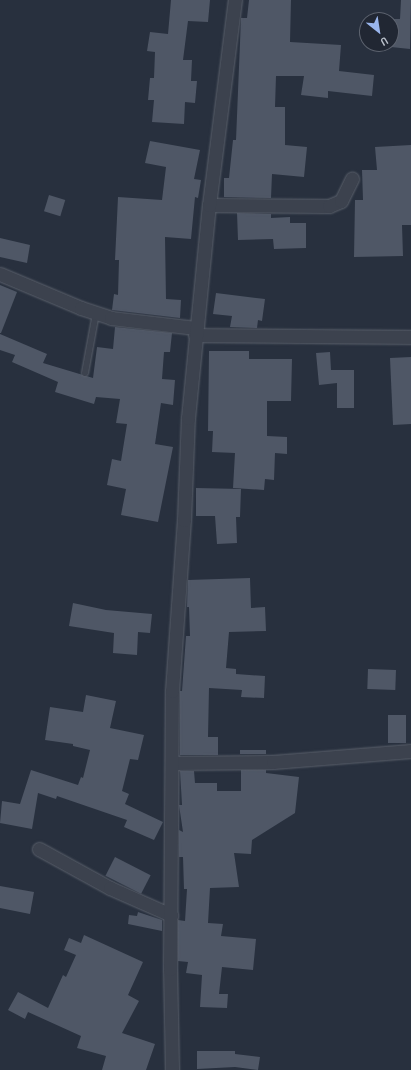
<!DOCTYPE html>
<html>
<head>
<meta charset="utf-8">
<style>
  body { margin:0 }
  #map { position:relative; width:411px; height:1070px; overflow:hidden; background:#28303e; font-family:"Archivo Narrow",sans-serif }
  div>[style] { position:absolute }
  .building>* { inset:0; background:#4f5766; transform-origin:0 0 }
  .roads { filter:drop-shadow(0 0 1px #5a606b) drop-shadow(0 0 1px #5a606b) }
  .service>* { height:6px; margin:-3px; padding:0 3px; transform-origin:3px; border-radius:3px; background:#3c424e }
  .minor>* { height:13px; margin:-6.5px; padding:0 6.5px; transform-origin:6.5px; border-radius:6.5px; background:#3c424e }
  span { translate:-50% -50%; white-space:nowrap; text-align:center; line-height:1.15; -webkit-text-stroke:3px #212733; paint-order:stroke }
  .north { position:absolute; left:359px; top:12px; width:40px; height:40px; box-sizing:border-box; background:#212733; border:1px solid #5d636f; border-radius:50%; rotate:150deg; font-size:11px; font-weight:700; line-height:16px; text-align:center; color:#b8bec8 }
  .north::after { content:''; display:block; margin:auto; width:14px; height:18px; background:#99b5ed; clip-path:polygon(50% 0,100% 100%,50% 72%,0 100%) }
</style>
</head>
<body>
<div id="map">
  <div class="building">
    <i style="clip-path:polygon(171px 0,210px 0,208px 22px,188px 21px,183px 60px,192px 60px,191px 81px,197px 81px,195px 103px,185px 102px,184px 124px,152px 122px,154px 100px,148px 100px,150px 78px,154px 78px,155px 52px,147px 51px,150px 32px,168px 34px)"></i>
    <i style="clip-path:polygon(249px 0,291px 0,290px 42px,341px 45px,339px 71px,374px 75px,372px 96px,328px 91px,328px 98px,301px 95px,304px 76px,276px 76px,275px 107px,285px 107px,285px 145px,307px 147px,304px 177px,272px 174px,271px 198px,224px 197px,224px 178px,229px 178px,233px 140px,236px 140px,241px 18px,247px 18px)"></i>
    <i style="clip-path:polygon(401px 0,411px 0,410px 49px,391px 47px,391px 19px,400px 19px)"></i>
    <i style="clip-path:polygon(150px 141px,200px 150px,194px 179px,201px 180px,198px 198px,195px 197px,191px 239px,165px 237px,166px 299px,181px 300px,180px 318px,112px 310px,114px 294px,118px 295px,119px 260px,115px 260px,118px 197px,162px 200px,166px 167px,145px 163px)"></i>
    <i style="clip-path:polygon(411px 145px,411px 225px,402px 225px,403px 256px,354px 257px,355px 200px,363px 200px,362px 170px,377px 170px,375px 147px)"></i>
    <i style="left:49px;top:195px;width:17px;height:17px;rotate:17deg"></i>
    <i style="clip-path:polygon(237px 213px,271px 214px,271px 218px,290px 217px,290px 223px,306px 223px,306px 248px,274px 249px,273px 239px,238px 240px)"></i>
    <i style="clip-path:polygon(0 238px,30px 245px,27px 263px,0 257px)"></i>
    <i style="clip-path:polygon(0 285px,17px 292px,1px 333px,0 333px)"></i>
    <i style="clip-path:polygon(216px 293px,265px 299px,262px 321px,258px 320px,257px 328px,230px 327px,232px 316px,213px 314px)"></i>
    <i style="clip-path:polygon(115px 327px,172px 333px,170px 352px,164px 352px,162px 379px,175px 380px,173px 405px,161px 403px,155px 444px,173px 447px,158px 522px,121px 515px,126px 489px,107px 485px,112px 459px,121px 461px,127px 424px,116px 423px,120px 399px,96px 397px,94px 404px,55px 392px,58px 382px,12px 362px,15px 355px,0 350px,0 334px,47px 354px,43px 363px,93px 378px,97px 347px,113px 349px)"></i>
    <i style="clip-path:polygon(209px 351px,249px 351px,249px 359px,292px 359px,291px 401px,267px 401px,267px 436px,287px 437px,287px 454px,275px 453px,274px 480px,265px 479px,264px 490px,233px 488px,235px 453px,212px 452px,213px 431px,208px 431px)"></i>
    <i style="clip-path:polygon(330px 352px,331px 370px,354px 370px,354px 408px,337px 408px,337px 383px,319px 385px,316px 353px)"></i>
    <i style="clip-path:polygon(411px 357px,411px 424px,393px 425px,390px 358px)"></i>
    <i style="clip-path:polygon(196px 488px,241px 489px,240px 517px,236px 517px,237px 543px,217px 544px,215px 516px,196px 516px)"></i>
    <i style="clip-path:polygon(250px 578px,251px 608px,265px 607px,266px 631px,229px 632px,226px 668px,236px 669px,236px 674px,265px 676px,264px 698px,241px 697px,242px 690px,209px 688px,208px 737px,218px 737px,218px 755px,180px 755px,180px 691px,182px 691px,186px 636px,190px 636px,189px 607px,187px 607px,188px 580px)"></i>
    <i style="clip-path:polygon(73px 603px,106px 610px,152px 614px,150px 633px,138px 632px,137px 655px,113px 653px,114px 633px,69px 626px)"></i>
    <i style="left:368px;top:669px;width:28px;height:20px;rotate:2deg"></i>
    <i style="clip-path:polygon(86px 695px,116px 701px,110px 728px,144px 735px,138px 760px,130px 759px,122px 791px,129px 794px,125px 804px,163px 822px,154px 840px,124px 827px,127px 820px,57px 796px,56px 799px,38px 793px,32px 829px,0 823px,2px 801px,20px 804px,31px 770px,78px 785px,81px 777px,83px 778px,90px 750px,73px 746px,73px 744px,45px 740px,50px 707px,83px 712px)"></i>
    <i style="left:406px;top:715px;width:28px;height:18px;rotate:90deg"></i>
    <i style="left:240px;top:750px;width:26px;height:4px"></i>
    <i style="clip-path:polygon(241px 770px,266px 770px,266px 773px,299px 777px,295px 813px,252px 840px,251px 854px,234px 853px,239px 887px,210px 888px,208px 923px,223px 924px,221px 936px,256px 939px,253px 970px,222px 967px,219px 994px,228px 994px,227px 1008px,200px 1007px,202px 975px,186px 973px,188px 962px,178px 961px,178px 920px,185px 921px,187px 889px,184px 889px,183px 857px,179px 857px,179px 830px,183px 832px,179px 805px,182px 805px,180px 771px,194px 771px,195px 783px,217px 783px,217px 791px,241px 791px)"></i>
    <i style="left:115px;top:857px;width:40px;height:21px;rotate:27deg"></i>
    <i style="clip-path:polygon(0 886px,34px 892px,30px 914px,0 908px)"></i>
    <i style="clip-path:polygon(138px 912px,162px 920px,162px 931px,128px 924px,129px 915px,137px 916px)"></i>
    <i style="clip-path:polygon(84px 935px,143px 962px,128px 995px,139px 1001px,122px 1033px,155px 1044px,146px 1070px,102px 1070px,106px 1056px,77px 1048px,81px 1036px,28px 1012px,25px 1019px,8px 1010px,18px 992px,48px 1008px,63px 975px,66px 977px,76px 955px,64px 950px,69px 938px,81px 943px)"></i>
    <i style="clip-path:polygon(197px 1051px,235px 1051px,235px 1054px,260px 1057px,258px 1070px,235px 1067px,197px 1069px)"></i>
  </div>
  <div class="roads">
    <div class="service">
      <i style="left:85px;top:373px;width:61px;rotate:-79.6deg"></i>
    </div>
    <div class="minor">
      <i style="left:209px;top:205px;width:120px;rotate:0.5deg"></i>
      <i style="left:329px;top:206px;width:13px;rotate:-23deg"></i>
      <i style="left:341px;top:201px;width:25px;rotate:-64deg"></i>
      <i style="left:0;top:274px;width:88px;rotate:22.8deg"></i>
      <i style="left:81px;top:308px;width:32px;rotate:18deg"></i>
      <i style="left:111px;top:318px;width:85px;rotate:6.8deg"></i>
      <i style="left:195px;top:335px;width:216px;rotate:0.5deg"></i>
      <i style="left:172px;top:763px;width:101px;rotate:-0.6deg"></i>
      <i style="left:273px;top:762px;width:138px;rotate:-4.6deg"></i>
      <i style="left:39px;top:849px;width:81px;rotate:28.8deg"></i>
      <i style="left:110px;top:888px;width:67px;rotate:23.9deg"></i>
      <i style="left:172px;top:1070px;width:101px;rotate:-91.1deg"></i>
      <i style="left:170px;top:969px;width:278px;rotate:-89.6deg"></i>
      <i style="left:172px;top:691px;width:171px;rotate:-86deg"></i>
      <i style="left:184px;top:520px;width:102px;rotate:-87.8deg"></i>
      <i style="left:188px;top:418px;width:214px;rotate:-84.4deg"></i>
      <i style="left:209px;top:205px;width:207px;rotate:-82.8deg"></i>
    </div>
  </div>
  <div class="north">U</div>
</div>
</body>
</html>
